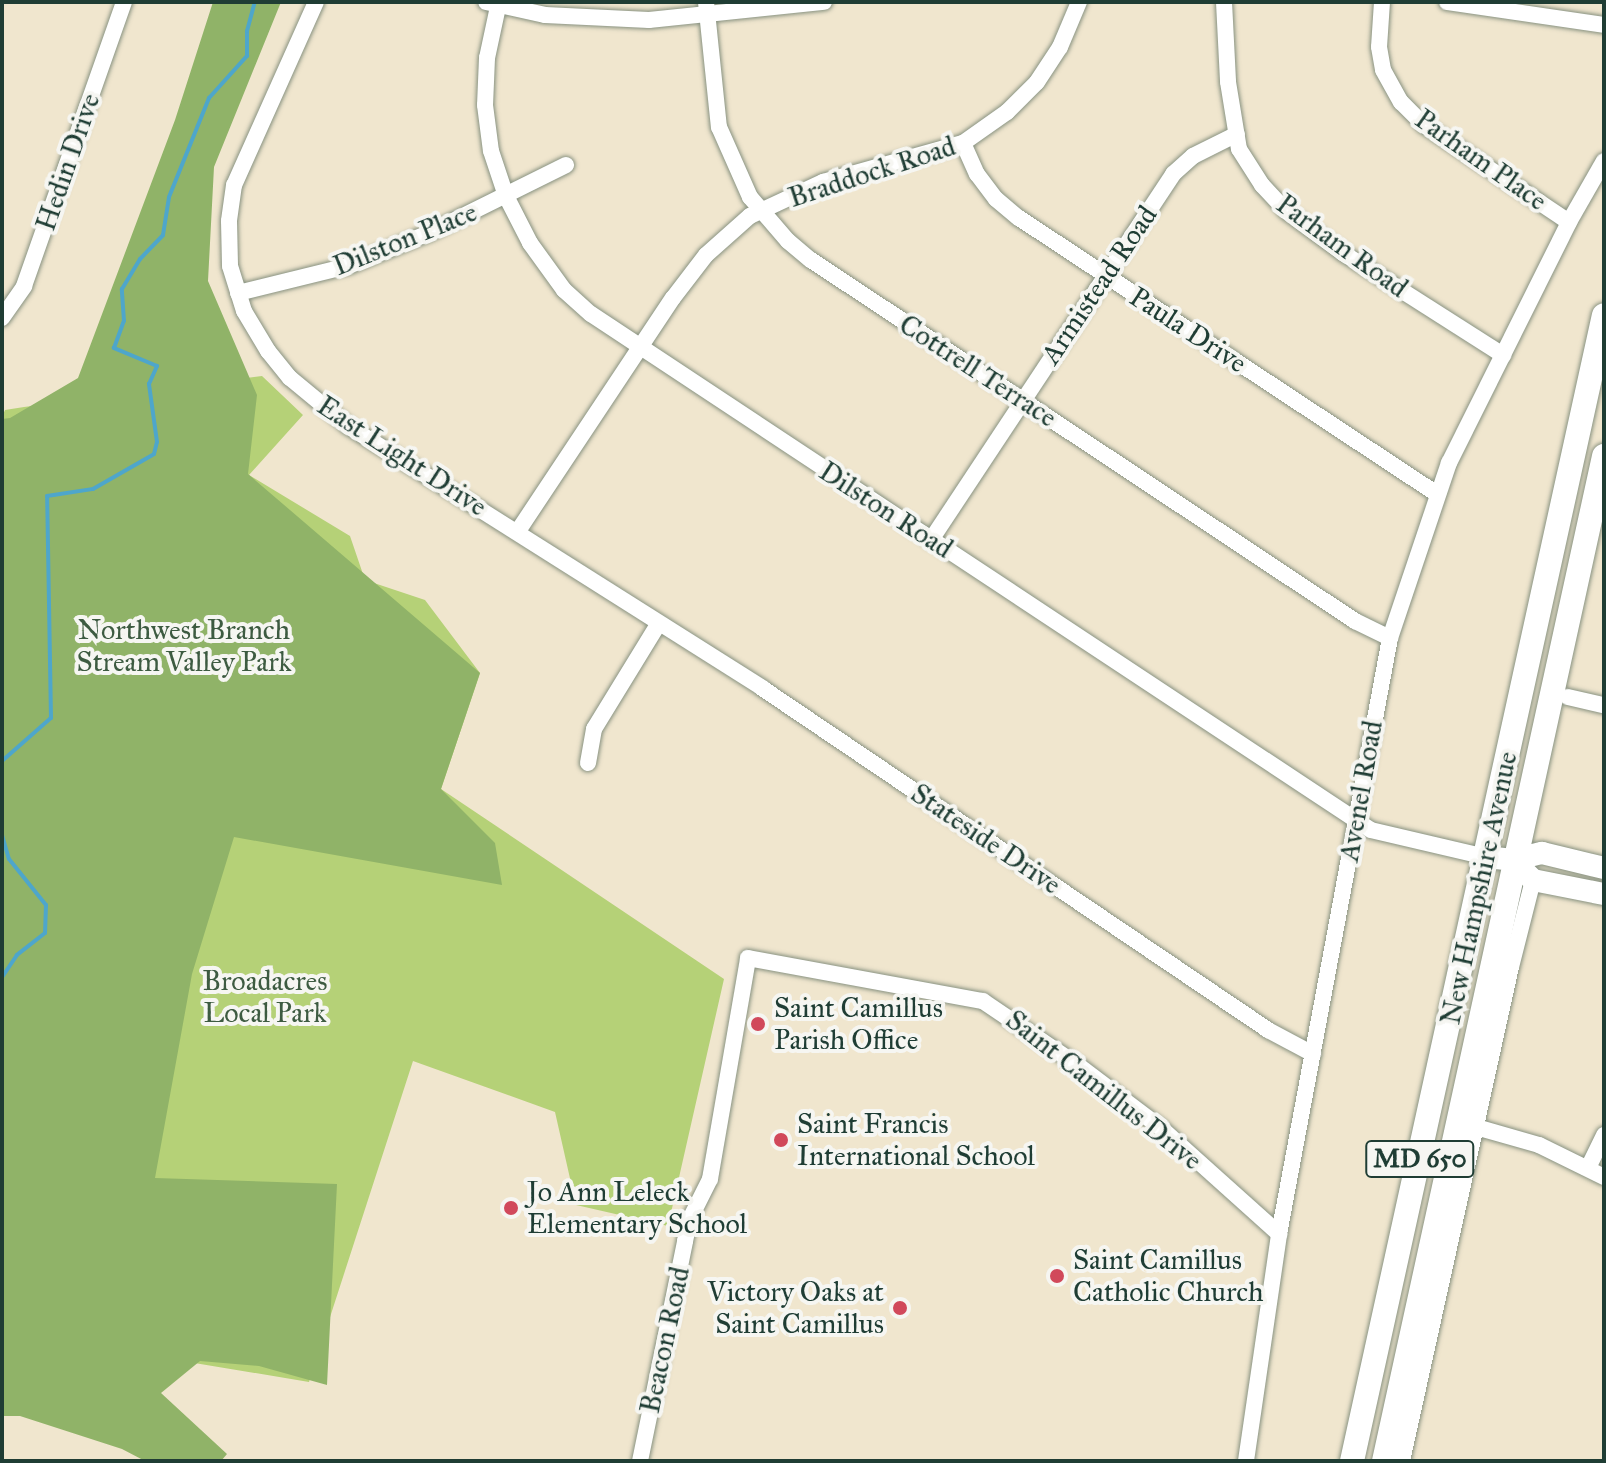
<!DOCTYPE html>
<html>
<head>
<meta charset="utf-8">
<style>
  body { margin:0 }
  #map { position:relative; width:1606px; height:1463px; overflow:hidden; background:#f0e6ce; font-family:"IM FELL Great Primer",serif }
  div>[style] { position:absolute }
  .green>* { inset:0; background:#b5d177 }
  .forest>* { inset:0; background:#90b368 }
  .stream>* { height:4px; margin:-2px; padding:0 2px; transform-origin:2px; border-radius:2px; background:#4ea6cb }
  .roads { filter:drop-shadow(0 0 2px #889281) drop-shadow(0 0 2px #889281) }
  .street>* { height:16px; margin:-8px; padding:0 8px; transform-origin:8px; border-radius:8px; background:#fff }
  .secondary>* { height:22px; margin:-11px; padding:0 11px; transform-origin:11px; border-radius:11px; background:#fff }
  .primary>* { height:24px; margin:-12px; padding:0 12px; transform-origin:12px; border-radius:12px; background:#fff }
  .dots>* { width:22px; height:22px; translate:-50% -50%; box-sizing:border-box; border:4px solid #f6f6f2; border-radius:50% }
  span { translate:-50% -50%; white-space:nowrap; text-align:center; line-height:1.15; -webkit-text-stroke:8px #f6f6f2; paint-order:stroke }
  .shield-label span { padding:2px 6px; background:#f6f6f2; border:2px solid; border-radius:6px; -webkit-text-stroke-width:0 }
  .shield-label { font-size:26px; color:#1f3d34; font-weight:700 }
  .street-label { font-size:28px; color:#1f3d34 }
  .park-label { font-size:28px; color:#3d5b41 }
  .poi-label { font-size:28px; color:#1f3d34 }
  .left { translate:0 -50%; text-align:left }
  .right { translate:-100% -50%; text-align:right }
  .frame { position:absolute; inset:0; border:4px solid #1f3d34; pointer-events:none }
</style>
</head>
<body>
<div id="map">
  <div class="green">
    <i style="clip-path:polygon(262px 376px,303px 415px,249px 475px,350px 536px,365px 580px,425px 600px,480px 673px,441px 789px,724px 979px,668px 1226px,576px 1205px,555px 1112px,413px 1061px,309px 1382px,2px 1331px,2px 417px,5px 410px,24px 407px)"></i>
  </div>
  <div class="forest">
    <i style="clip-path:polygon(213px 2px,281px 2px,214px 167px,208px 281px,257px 395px,248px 474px,480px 673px,441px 789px,495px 843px,502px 885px,234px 837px,192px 974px,155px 1178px,337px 1184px,327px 1385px,259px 1366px,200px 1361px,161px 1393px,227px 1454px,221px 1461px,145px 1461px,122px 1449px,20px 1416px,2px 1416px,2px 419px,10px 418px,78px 378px,175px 120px)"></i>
  </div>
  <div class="stream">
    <i style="left:2px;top:761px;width:65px;rotate:-41.3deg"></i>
    <i style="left:51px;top:718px;width:222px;rotate:-91deg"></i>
    <i style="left:47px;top:496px;width:47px;rotate:-8.7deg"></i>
    <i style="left:93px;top:489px;width:70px;rotate:-29.8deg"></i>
    <i style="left:154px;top:454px;width:12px;rotate:-76deg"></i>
    <i style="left:157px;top:442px;width:59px;rotate:-97.9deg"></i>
    <i style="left:149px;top:384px;width:20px;rotate:-66deg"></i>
    <i style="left:157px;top:366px;width:47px;rotate:-157.3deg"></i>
    <i style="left:114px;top:348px;width:29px;rotate:-70deg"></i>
    <i style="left:124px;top:321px;width:32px;rotate:-94deg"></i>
    <i style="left:122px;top:289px;width:35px;rotate:-59deg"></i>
    <i style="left:140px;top:259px;width:33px;rotate:-46deg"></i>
    <i style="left:163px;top:235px;width:38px;rotate:-81deg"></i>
    <i style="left:169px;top:197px;width:107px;rotate:-68deg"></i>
    <i style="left:209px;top:98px;width:57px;rotate:-47.9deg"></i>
    <i style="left:247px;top:56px;width:25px;rotate:-90deg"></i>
    <i style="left:247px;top:31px;width:30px;rotate:-75deg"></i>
    <i style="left:2px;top:835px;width:25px;rotate:74deg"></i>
    <i style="left:9px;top:859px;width:59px;rotate:51.2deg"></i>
    <i style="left:46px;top:905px;width:28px;rotate:92deg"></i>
    <i style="left:45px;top:933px;width:36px;rotate:142deg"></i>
    <i style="left:17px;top:955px;width:27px;rotate:124deg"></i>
  </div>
  <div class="roads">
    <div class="street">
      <i style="left:316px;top:2px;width:201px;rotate:114.1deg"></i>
      <i style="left:234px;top:185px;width:36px;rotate:98deg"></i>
      <i style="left:229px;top:221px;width:45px;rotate:88.7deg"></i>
      <i style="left:230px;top:266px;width:47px;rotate:72.7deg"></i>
      <i style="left:244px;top:311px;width:47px;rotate:59deg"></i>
      <i style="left:268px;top:351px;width:35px;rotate:51deg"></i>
      <i style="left:290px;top:378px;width:75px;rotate:39.6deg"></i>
      <i style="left:348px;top:426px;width:490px;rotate:32.3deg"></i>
      <i style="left:762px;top:688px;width:611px;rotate:34.05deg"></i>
      <i style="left:1268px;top:1030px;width:51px;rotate:28.1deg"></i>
      <i style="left:486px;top:2px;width:60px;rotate:12.4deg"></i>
      <i style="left:545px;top:15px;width:104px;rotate:2.8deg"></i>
      <i style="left:649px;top:20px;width:176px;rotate:-5.9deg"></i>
      <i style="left:499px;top:2px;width:57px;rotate:102.1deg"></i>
      <i style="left:487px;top:58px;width:47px;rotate:92.4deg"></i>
      <i style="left:485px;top:105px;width:46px;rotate:82.6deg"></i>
      <i style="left:491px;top:151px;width:47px;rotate:71.6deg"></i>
      <i style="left:506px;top:196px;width:53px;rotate:62.9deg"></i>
      <i style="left:530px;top:243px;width:58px;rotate:54.1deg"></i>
      <i style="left:564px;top:290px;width:36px;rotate:42deg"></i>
      <i style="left:591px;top:314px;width:935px;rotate:33.49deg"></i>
      <i style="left:1371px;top:830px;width:118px;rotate:13.2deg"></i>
      <i style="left:706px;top:2px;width:126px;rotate:84.1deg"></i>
      <i style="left:719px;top:127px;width:77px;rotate:66.1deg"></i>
      <i style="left:750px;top:197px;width:58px;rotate:49.2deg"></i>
      <i style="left:788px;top:241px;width:30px;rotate:40deg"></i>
      <i style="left:811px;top:260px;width:653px;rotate:33.57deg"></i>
      <i style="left:1355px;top:621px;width:39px;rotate:26deg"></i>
      <i style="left:1224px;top:2px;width:80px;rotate:87.1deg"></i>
      <i style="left:1228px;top:82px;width:68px;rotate:80.7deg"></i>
      <i style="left:1239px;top:149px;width:43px;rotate:57.4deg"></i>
      <i style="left:1262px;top:185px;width:35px;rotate:47deg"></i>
      <i style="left:1286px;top:211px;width:71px;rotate:36.4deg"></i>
      <i style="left:1343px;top:253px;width:190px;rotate:32.5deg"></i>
      <i style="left:1382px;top:2px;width:45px;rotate:93.8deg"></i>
      <i style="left:1379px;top:47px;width:23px;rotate:80deg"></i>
      <i style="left:1383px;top:70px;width:37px;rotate:61deg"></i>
      <i style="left:1401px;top:102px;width:33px;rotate:45deg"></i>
      <i style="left:1424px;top:125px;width:174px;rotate:33.8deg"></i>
      <i style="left:1447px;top:2px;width:159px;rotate:8.3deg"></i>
      <i style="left:963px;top:143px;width:34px;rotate:66deg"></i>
      <i style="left:977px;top:174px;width:31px;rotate:53deg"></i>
      <i style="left:996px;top:199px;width:30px;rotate:40deg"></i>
      <i style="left:1019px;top:218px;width:501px;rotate:33.44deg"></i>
      <i style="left:238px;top:293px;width:113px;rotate:-13.8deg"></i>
      <i style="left:348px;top:266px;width:87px;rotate:-22.2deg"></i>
      <i style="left:429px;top:233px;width:153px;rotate:-26.4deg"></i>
      <i style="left:2px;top:318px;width:39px;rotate:-55deg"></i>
      <i style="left:24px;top:286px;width:301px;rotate:-70.6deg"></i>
      <i style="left:518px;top:531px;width:280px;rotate:-56.4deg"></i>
      <i style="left:673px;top:298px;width:54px;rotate:-52.5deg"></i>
      <i style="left:706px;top:255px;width:59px;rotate:-41.6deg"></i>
      <i style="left:750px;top:216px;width:81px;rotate:-25deg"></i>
      <i style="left:823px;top:182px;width:145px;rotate:-15.6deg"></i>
      <i style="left:963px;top:143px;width:54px;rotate:-35.2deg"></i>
      <i style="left:1007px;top:112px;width:42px;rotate:-45deg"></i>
      <i style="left:1037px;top:82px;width:42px;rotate:-56.7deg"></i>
      <i style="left:1060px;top:47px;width:49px;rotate:-67.1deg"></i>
      <i style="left:931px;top:540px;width:439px;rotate:-56.5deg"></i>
      <i style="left:1173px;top:174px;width:27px;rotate:-42deg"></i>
      <i style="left:1193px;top:156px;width:49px;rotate:-26.6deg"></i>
      <i style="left:1568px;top:697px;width:37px;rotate:13deg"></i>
      <i style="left:588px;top:763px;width:35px;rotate:-80deg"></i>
      <i style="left:594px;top:729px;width:124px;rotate:-58.5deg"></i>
      <i style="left:1476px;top:1127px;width:66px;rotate:15.9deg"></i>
      <i style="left:1539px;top:1145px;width:72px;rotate:26.2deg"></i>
      <i style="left:1588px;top:1168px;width:37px;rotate:-64deg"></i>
      <i style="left:640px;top:1461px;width:225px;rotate:-78.4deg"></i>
      <i style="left:685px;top:1241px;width:23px;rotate:-77deg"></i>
      <i style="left:690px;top:1219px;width:45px;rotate:-63.4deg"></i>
      <i style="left:710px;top:1179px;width:224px;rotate:-80.2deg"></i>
      <i style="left:748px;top:958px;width:239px;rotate:10.4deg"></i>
      <i style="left:983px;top:1001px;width:116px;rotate:34.1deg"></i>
      <i style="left:1079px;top:1066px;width:103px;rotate:37.1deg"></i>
      <i style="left:1161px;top:1128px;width:159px;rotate:41.9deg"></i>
      <i style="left:1246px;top:1461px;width:229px;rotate:-81.7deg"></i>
      <i style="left:1279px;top:1234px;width:606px;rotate:-79.45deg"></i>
      <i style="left:1390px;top:638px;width:185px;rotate:-71.4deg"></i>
      <i style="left:1449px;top:463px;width:269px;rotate:-63.5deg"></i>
      <i style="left:1569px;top:222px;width:70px;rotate:-60.2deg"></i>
      <i style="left:1402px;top:1461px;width:506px;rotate:-77.56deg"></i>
      <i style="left:1511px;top:967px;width:90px;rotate:-75.8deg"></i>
    </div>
    <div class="secondary">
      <i style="left:1486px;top:857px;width:27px;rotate:6deg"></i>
      <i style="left:1513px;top:860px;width:30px;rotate:-14deg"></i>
      <i style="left:1542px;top:853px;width:64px;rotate:13.6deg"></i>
      <i style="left:1513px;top:860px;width:28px;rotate:45deg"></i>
      <i style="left:1533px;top:880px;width:72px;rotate:11.2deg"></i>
    </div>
    <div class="primary">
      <i style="left:1352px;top:1461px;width:1173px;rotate:-77.6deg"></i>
      <i style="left:1384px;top:1461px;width:1029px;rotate:-77.65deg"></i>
    </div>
  </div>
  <div class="dots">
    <i style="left:758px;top:1024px;background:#d1495b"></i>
    <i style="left:781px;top:1140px;background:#d1495b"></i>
    <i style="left:511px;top:1208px;background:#d1495b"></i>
    <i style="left:1057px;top:1276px;background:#d1495b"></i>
    <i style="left:900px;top:1308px;background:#d1495b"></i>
  </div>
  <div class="shield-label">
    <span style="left:1420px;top:1159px">MD 650</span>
  </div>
  <div class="street-label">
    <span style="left:1481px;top:160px;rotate:35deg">Parham Place</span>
    <span style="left:68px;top:162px;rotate:-71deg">Hedin Drive</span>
    <span style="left:872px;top:172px;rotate:-18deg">Braddock Road</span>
    <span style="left:405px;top:239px;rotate:-22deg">Dilston Place</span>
    <span style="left:1342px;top:246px;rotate:36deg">Parham Road</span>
    <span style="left:1099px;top:285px;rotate:-56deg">Armistead Road</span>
    <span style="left:1188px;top:330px;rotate:33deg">Paula Drive</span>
    <span style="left:978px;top:371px;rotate:33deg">Cottrell Terrace</span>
    <span style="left:402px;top:456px;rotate:33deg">East Light Drive</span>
    <span style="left:886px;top:510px;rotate:33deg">Dilston Road</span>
    <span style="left:1361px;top:791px;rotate:-80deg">Avenel Road</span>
    <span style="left:986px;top:839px;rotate:34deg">Stateside Drive</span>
    <span style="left:1479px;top:888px;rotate:-78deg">New Hampshire Avenue</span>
    <span style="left:1104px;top:1090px;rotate:38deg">Saint Camillus Drive</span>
    <span style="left:665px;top:1340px;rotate:-78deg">Beacon Road</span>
  </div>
  <div class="park-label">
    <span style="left:184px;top:646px">Northwest Branch<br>Stream Valley Park</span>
    <span style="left:265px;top:997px">Broadacres<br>Local Park</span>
  </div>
  <div class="poi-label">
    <span class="left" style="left:774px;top:1024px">Saint Camillus<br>Parish Office</span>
    <span class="left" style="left:797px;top:1140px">Saint Francis<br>International School</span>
    <span class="left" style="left:527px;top:1208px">Jo Ann Leleck<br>Elementary School</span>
    <span class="left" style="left:1073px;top:1276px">Saint Camillus<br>Catholic Church</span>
    <span class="right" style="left:884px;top:1308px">Victory Oaks at<br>Saint Camillus</span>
  </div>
  <div class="frame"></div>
</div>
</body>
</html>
